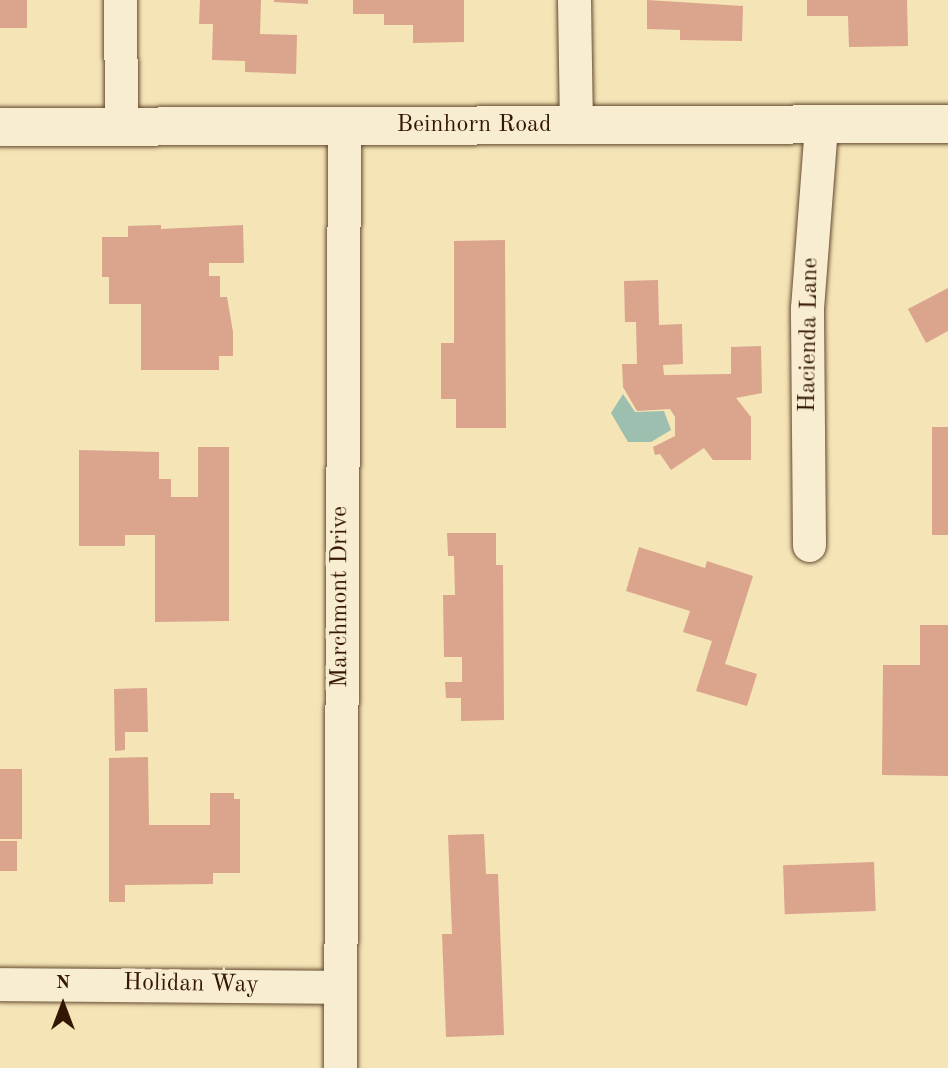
<!DOCTYPE html>
<html>
<head>
<meta charset="utf-8">
<style>
  body { margin:0 }
  #map { position:relative; width:948px; height:1068px; overflow:hidden; background:#f5e4b6; font-family:"Old Standard TT",serif }
  div>[style] { position:absolute }
  .water>* { inset:0; background:#9cbfaf }
  .building>* { inset:0; background:#daa48d; transform-origin:0 0 }
  .roads { filter:drop-shadow(0 0 2px #644a30) drop-shadow(0 0 2px #644a30) }
  .street>* { height:33px; margin:-16.5px; padding:0 16.5px; transform-origin:16.5px; border-radius:16.5px; background:#f8edd0 }
  .secondary>* { height:38px; margin:-19px; padding:0 19px; transform-origin:19px; border-radius:19px; background:#f8edd0 }
  span { translate:-50% -50%; white-space:nowrap; text-align:center; line-height:1.15; -webkit-text-stroke:7px #f8edd0; paint-order:stroke }
  .street-label { font-size:24px; color:#331603 }
  .north { position:absolute; left:28px; top:970px; width:70px; height:70px; -webkit-text-stroke:5px #f8edd0; paint-order:stroke; rotate:0deg; font-size:19px; font-weight:700; line-height:28px; text-align:center; color:#331603 }
  .north::after { content:''; display:block; margin:auto; width:24px; height:32px; background:#331603; clip-path:polygon(50% 0,100% 100%,50% 72%,0 100%) }
</style>
</head>
<body>
<div id="map">
  <div class="water">
    <i style="clip-path:polygon(623px 394px,635px 412px,664px 411px,671px 430px,651px 442px,628px 442px,611px 413px)"></i>
  </div>
  <div class="building">
    <i style="left:0;top:0;width:27px;height:28px"></i>
    <i style="clip-path:polygon(200px 0,261px 0,260px 34px,297px 35px,296px 74px,245px 72px,245px 61px,212px 60px,213px 24px,199px 24px)"></i>
    <i style="clip-path:polygon(274px 0,308px 0,308px 4px,274px 2px)"></i>
    <i style="clip-path:polygon(353px 0,464px 0,464px 42px,413px 43px,413px 25px,384px 25px,384px 14px,353px 14px)"></i>
    <i style="clip-path:polygon(647px 0,743px 6px,742px 41px,680px 40px,680px 30px,647px 29px)"></i>
    <i style="clip-path:polygon(807px 0,907px 0,908px 46px,849px 47px,848px 16px,807px 16px)"></i>
    <i style="clip-path:polygon(161px 225px,161px 229px,243px 225px,244px 263px,209px 263px,209px 276px,220px 276px,220px 297px,227px 297px,233px 332px,233px 356px,219px 356px,219px 370px,141px 370px,141px 304px,109px 304px,109px 277px,102px 277px,102px 237px,128px 237px,128px 226px)"></i>
    <i style="clip-path:polygon(505px 240px,506px 428px,456px 428px,456px 399px,441px 399px,441px 343px,454px 343px,454px 241px)"></i>
    <i style="clip-path:polygon(658px 280px,659px 325px,682px 324px,683px 364px,663px 365px,664px 375px,731px 374px,731px 347px,761px 346px,762px 393px,736px 398px,751px 417px,751px 460px,713px 460px,704px 448px,671px 470px,660px 454px,655px 455px,653px 447px,675px 436px,675px 417px,670px 409px,637px 411px,623px 387px,622px 364px,637px 364px,636px 322px,625px 322px,624px 281px)"></i>
    <i style="clip-path:polygon(948px 288px,948px 331px,926px 343px,908px 309px)"></i>
    <i style="left:948px;top:427px;width:108px;height:16px;rotate:90deg"></i>
    <i style="clip-path:polygon(198px 447px,229px 447px,229px 621px,155px 622px,155px 535px,125px 535px,125px 546px,79px 546px,79px 450px,159px 452px,159px 479px,171px 479px,171px 497px,198px 497px)"></i>
    <i style="clip-path:polygon(447px 533px,496px 533px,496px 565px,503px 565px,504px 720px,461px 721px,461px 698px,446px 698px,445px 682px,462px 682px,462px 657px,444px 657px,443px 595px,455px 595px,454px 556px,448px 556px)"></i>
    <i style="clip-path:polygon(639px 547px,705px 568px,707px 561px,753px 576px,725px 664px,757px 674px,747px 706px,696px 691px,712px 641px,683px 632px,690px 611px,626px 591px)"></i>
    <i style="clip-path:polygon(920px 625px,948px 625px,948px 776px,882px 775px,883px 665px,920px 665px)"></i>
    <i style="clip-path:polygon(147px 688px,148px 732px,125px 732px,125px 750px,115px 751px,114px 689px)"></i>
    <i style="clip-path:polygon(148px 757px,149px 825px,210px 825px,210px 793px,234px 793px,234px 799px,240px 799px,240px 873px,213px 873px,213px 884px,125px 885px,125px 902px,109px 902px,109px 758px)"></i>
    <i style="left:0;top:769px;width:22px;height:70px"></i>
    <i style="clip-path:polygon(484px 834px,486px 874px,498px 874px,504px 1035px,446px 1037px,442px 934px,452px 934px,448px 835px)"></i>
    <i style="left:0;top:841px;width:17px;height:30px"></i>
    <i style="left:874px;top:862px;width:49px;height:91px;rotate:88deg"></i>
  </div>
  <div class="roads">
    <div class="street">
      <i style="left:120px;top:0;width:126px;rotate:89.5deg"></i>
      <i style="left:574px;top:0;width:127px;rotate:89.1deg"></i>
      <i style="left:809px;top:545px;width:237px;rotate:-90.5deg"></i>
      <i style="left:807px;top:308px;width:183px;rotate:-85.6deg"></i>
      <i style="left:0;top:984px;width:340px;rotate:0.5deg"></i>
      <i style="left:340px;top:1068px;width:942px;rotate:-89.76deg"></i>
    </div>
    <div class="secondary">
      <i style="left:0;top:127px;width:948px;rotate:-0.18deg"></i>
    </div>
  </div>
  <div class="street-label">
    <span style="left:474px;top:126px">Beinhorn Road</span>
    <span style="left:810px;top:335px;rotate:-89deg">Hacienda Lane</span>
    <span style="left:341px;top:597px;rotate:-90deg">Marchmont Drive</span>
    <span style="left:191px;top:985px;rotate:1deg">Holidan Way</span>
  </div>
  <div class="north">N</div>
</div>
</body>
</html>
